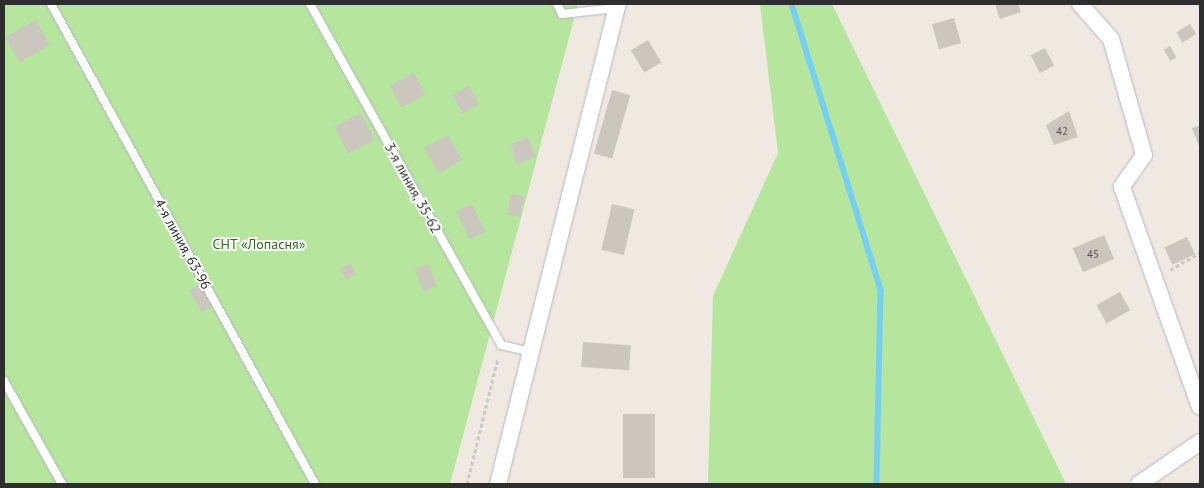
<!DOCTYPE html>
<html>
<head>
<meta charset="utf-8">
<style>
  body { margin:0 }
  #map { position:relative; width:1204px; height:488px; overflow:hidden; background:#efe9e1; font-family:"PT Sans",sans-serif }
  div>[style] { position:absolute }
  .green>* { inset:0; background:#b6e59e }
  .stream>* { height:5.5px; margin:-2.75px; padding:0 2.75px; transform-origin:2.75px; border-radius:2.75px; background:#75cff0 }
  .building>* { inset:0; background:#cbc7bf; transform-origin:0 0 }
  .path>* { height:3px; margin-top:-1.5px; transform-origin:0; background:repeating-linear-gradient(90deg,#c9c9c9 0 4px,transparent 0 6.5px) }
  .roads { filter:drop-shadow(0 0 1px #b4b7c1) drop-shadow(0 0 1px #b4b7c1) }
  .service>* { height:8px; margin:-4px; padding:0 4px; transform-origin:4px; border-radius:4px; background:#fff }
  .minor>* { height:16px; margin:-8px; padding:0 8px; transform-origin:8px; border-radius:8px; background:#fff }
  span { translate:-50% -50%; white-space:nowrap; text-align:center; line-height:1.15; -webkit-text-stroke:4px #fff; paint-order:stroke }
  .number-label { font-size:11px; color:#555452 }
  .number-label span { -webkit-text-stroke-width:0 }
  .street-label { font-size:14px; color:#2e2e2e }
  .park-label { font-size:14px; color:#2c6e1b }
  .frame { position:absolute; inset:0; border:5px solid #2e2e2e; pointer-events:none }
</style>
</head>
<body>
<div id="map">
  <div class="green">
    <i style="clip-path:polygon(4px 4px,578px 4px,450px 484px,4px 484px)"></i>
    <i style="clip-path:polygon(760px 4px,832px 4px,1066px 484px,708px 484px,713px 296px,778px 153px)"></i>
  </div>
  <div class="stream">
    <i style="left:792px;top:4px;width:300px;rotate:72.7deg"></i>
    <i style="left:881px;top:290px;width:194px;rotate:91.2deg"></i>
  </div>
  <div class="building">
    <i style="clip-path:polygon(995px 4px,1018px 4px,1021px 12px,1000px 19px)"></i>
    <i style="left:954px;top:18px;width:26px;height:23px;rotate:74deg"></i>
    <i style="left:36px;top:20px;width:29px;height:35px;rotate:61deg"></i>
    <i style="left:1190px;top:24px;width:12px;height:16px;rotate:59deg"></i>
    <i style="left:648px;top:40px;width:26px;height:20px;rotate:59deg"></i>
    <i style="left:1170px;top:46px;width:13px;height:7px;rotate:61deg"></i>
    <i style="left:1045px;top:48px;width:20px;height:16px;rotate:63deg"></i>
    <i style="left:414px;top:73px;width:25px;height:27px;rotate:63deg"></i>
    <i style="left:469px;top:86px;width:21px;height:19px;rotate:61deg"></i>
    <i style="left:612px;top:90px;width:19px;height:66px;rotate:16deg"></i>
    <i style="clip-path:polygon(1069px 111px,1078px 137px,1054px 145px,1046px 125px)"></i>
    <i style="left:361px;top:113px;width:30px;height:30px;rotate:63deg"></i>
    <i style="clip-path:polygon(1200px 125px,1200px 148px,1192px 128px)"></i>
    <i style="left:448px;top:135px;width:29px;height:27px;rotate:61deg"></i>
    <i style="clip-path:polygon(528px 137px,536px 157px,516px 165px,511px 144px)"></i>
    <i style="left:511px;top:194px;width:13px;height:21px;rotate:9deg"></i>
    <i style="left:472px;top:204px;width:31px;height:17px;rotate:65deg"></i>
    <i style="left:612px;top:204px;width:23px;height:47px;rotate:13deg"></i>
    <i style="left:1104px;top:235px;width:26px;height:34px;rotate:67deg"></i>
    <i style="left:1187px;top:237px;width:19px;height:25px;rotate:65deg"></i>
    <i style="left:350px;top:263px;width:13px;height:11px;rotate:63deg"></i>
    <i style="left:428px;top:264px;width:24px;height:14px;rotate:68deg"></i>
    <i style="left:204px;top:282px;width:25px;height:17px;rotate:61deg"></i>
    <i style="left:1120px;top:292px;width:21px;height:27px;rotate:61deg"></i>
    <i style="left:583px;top:342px;width:48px;height:25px;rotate:4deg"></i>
    <i style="left:623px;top:414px;width:32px;height:64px"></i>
  </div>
  <div class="path">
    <i style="left:1170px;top:270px;width:34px;rotate:-30deg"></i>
    <i style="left:467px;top:484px;width:130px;rotate:-76.2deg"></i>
  </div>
  <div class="roads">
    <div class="service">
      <i style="left:51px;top:4px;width:548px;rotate:61.19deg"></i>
      <i style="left:310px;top:4px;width:391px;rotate:60.7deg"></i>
      <i style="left:501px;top:345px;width:31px;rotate:13deg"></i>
      <i style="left:557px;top:4px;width:11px;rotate:63deg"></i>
      <i style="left:562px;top:14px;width:55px;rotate:-6.2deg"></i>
      <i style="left:4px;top:381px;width:118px;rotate:60.6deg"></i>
    </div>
    <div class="minor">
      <i style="left:1080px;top:4px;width:47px;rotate:48.5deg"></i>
      <i style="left:1111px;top:39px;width:121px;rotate:74.1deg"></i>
      <i style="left:1144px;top:155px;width:39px;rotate:125deg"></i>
      <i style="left:1122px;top:187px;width:233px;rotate:70.5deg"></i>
      <i style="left:498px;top:484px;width:495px;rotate:-76deg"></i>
      <i style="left:1139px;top:484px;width:74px;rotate:-34.5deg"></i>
    </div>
  </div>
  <div class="number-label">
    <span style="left:1062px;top:131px">42</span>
    <span style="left:1093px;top:254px">45</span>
  </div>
  <div class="street-label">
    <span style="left:413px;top:188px;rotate:61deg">3-я линия, 35-62</span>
    <span style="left:183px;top:244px;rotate:61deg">4-я линия, 63-96</span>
  </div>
  <div class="park-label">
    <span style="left:259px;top:244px">СНТ «Лопасня»</span>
  </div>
  <div class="frame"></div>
</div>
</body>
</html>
